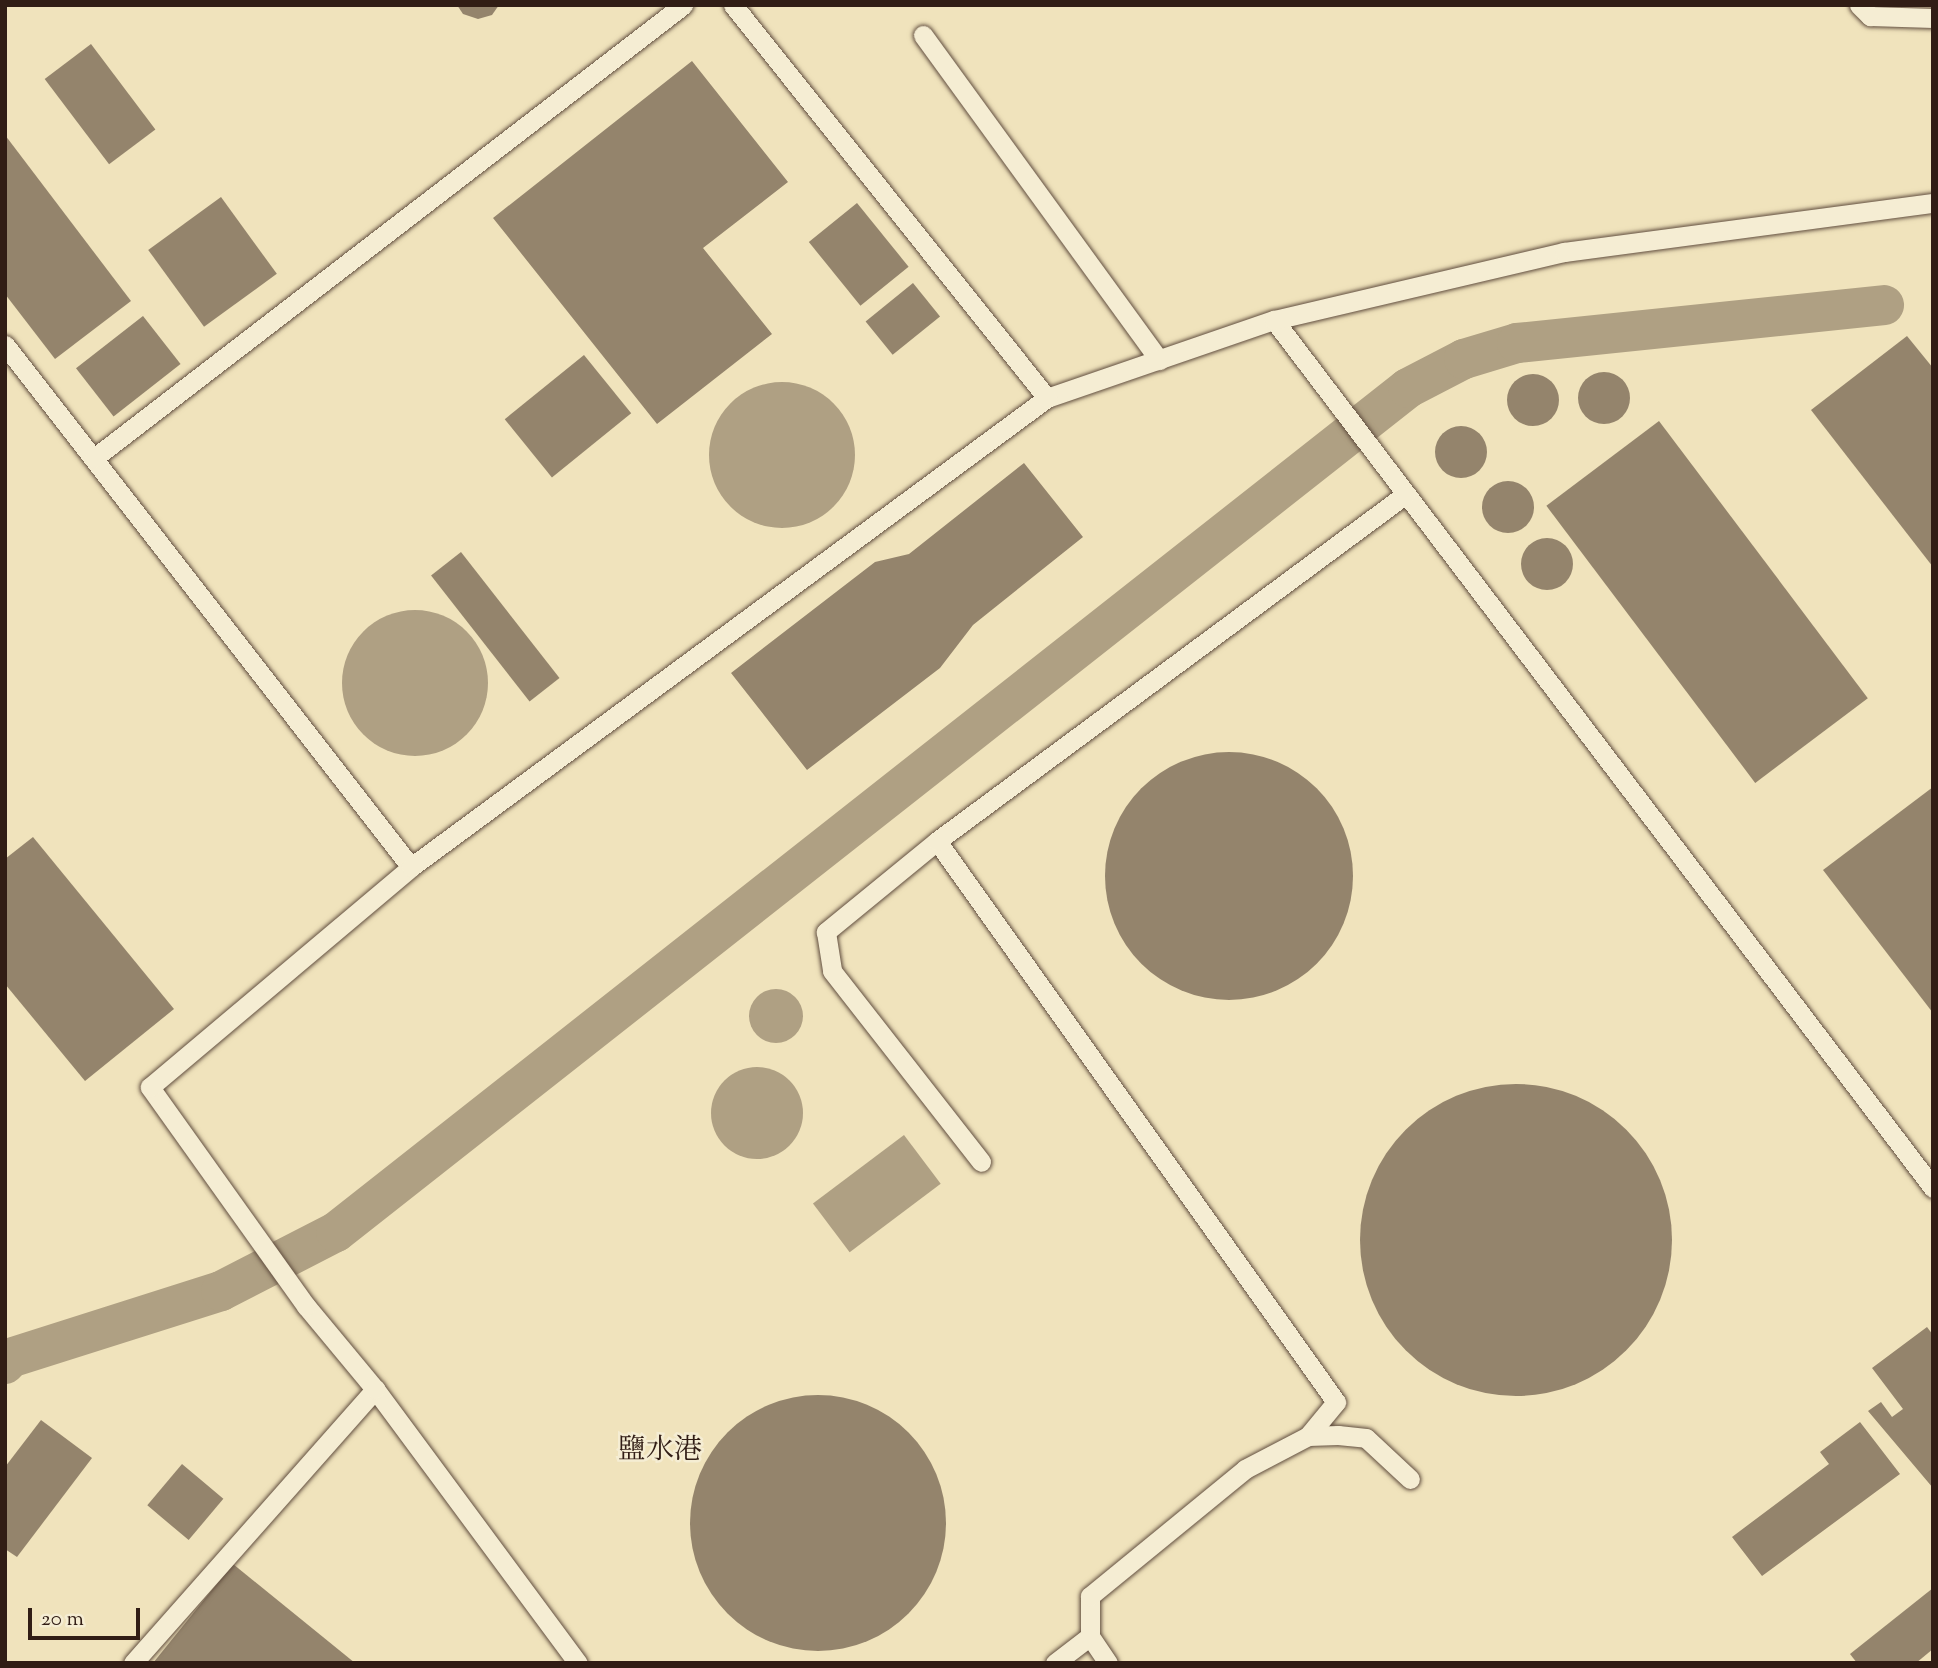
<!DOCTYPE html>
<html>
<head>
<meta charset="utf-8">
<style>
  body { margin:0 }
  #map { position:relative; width:1938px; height:1668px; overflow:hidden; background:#f0e3bc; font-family:"Sorts Mill Goudy","Noto Serif TC",serif }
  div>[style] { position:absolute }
  .water>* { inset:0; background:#afa083; transform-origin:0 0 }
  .round { border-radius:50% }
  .canal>* { height:40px; margin:-20px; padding:0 20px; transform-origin:20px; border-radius:20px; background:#afa083 }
  .building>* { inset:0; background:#94846c; transform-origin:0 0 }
  .roads { filter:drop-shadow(0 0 2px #614e3f) drop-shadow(0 0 2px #614e3f) }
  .service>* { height:19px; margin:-9.5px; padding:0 9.5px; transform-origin:9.5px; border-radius:9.5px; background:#f5edd3 }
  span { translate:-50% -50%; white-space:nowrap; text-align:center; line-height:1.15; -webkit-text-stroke:5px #f5edd3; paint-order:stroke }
  .quarter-label { font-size:28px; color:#311d15 }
  .frame { position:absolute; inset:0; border:7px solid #311d15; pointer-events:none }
  .scale { position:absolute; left:28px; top:1608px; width:112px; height:32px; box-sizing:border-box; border:4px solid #311d15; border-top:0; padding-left:9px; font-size:21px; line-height:24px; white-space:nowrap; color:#311d15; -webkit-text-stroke:5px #f5edd3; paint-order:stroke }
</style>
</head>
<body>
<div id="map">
  <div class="water">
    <i class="round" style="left:709px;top:382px;width:146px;height:146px"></i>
    <i class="round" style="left:342px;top:610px;width:146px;height:146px"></i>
    <i class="round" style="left:749px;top:989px;width:54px;height:54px"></i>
    <i class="round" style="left:711px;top:1067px;width:92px;height:92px"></i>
    <i style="left:904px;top:1135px;width:61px;height:114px;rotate:53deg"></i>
  </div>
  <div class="canal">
    <i style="left:5px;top:1364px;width:8px;rotate:-50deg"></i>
    <i style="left:10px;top:1358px;width:221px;rotate:-17.6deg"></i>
    <i style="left:221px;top:1291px;width:129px;rotate:-27.2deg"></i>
    <i style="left:336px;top:1232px;width:1364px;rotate:-38.21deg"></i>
    <i style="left:1408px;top:388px;width:63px;rotate:-27.4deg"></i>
    <i style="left:1464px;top:359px;width:55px;rotate:-16.8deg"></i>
    <i style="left:1517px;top:343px;width:369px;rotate:-5.9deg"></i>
  </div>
  <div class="building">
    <i style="clip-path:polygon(457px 5px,499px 5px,492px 15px,478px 19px,463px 14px)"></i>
    <i style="left:91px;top:44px;width:107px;height:58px;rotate:53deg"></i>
    <i style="clip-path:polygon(692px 61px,788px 182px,703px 248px,772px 334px,657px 424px,493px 218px)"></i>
    <i style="clip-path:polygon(5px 135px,131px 301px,55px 359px,5px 294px)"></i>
    <i style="left:221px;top:197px;width:95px;height:90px;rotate:54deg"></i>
    <i style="left:857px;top:203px;width:82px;height:62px;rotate:51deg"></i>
    <i style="left:913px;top:283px;width:43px;height:61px;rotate:51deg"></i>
    <i style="left:143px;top:316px;width:61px;height:85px;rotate:52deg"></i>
    <i style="clip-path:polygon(1907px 336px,1933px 368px,1933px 567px,1811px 410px)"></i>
    <i style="left:584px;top:355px;width:75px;height:102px;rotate:51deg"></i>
    <i class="round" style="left:1578px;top:372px;width:52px;height:52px"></i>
    <i class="round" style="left:1507px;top:374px;width:52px;height:52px"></i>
    <i style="left:1659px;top:421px;width:347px;height:141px;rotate:53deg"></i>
    <i class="round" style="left:1435px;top:426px;width:52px;height:52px"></i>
    <i style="clip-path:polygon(1024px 463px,1083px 537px,973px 625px,940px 668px,807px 770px,731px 673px,875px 562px,909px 554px)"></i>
    <i class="round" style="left:1482px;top:481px;width:52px;height:52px"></i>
    <i class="round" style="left:1521px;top:538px;width:52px;height:52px"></i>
    <i style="left:461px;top:552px;width:160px;height:38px;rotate:52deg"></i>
    <i class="round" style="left:1105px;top:752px;width:248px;height:248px"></i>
    <i style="clip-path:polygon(1933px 787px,1933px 1013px,1823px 870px)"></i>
    <i style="clip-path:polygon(33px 837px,174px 1009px,85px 1081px,5px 984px,5px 859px)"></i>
    <i class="round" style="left:1360px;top:1084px;width:312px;height:312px"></i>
    <i style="clip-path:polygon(1927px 1327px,1933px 1335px,1933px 1488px,1868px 1411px,1881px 1402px,1892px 1417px,1903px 1409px,1872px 1368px)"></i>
    <i class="round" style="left:690px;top:1395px;width:256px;height:256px"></i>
    <i style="clip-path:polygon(41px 1420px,92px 1458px,17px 1557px,5px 1549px,5px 1467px)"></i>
    <i style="clip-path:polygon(1860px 1422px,1900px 1474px,1762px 1576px,1732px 1537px,1829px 1464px,1820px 1452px)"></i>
    <i style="left:182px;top:1464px;width:54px;height:54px;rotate:40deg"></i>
    <i style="clip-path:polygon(233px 1564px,355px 1663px,153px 1663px)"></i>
    <i style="clip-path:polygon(1933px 1588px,1933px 1649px,1916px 1663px,1857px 1663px,1850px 1654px)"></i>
  </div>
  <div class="roads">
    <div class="service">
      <i style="left:1859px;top:5px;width:16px;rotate:45deg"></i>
      <i style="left:1870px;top:16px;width:63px;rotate:1.8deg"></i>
      <i style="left:923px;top:35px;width:402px;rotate:54deg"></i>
      <i style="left:1274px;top:320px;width:1090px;rotate:52.79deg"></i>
      <i style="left:5px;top:345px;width:661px;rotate:52.13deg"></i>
      <i style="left:1047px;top:398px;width:240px;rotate:-19deg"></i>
      <i style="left:1274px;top:320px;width:298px;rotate:-13.2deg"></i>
      <i style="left:1564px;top:252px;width:372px;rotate:-7.6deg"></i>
      <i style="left:94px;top:458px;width:743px;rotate:-37.56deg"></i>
      <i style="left:937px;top:841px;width:144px;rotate:140.7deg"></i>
      <i style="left:826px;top:932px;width:39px;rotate:81deg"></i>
      <i style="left:832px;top:971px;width:242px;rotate:52deg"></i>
      <i style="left:375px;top:1389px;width:341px;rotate:53.5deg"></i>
      <i style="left:1308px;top:1436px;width:44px;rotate:-50.5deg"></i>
      <i style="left:1336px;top:1402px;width:688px;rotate:-125.42deg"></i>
      <i style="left:937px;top:841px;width:583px;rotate:-36.5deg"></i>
      <i style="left:133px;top:1663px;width:366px;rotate:-48.5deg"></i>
      <i style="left:375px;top:1389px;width:108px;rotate:-129.7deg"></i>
      <i style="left:306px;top:1306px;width:269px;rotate:-125.5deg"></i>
      <i style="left:150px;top:1087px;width:341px;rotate:-40.1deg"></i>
      <i style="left:411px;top:867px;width:790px;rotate:-36.41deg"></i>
      <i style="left:1047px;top:398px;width:503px;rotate:-128.62deg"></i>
      <i style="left:1055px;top:1663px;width:44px;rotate:-37.6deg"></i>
      <i style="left:1108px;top:1663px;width:32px;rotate:-124deg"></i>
      <i style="left:1090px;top:1636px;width:40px;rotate:-90deg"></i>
      <i style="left:1090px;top:1596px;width:200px;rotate:-39.3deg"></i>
      <i style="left:1245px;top:1469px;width:71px;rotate:-27.6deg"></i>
      <i style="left:1308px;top:1436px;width:30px;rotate:-2deg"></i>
      <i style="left:1338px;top:1435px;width:28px;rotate:6deg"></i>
      <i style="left:1366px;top:1438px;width:60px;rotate:43deg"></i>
    </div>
  </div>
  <div class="quarter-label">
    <span style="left:660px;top:1451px">鹽水港</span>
  </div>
  <div class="frame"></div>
  <div class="scale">20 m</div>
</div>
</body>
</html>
